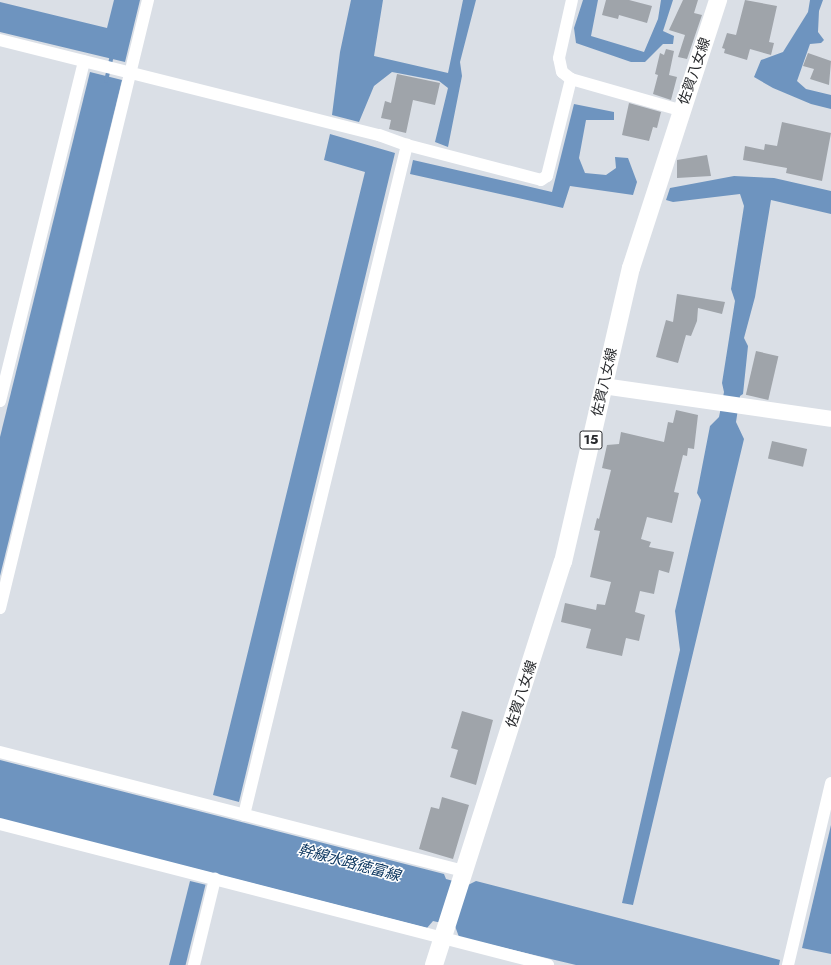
<!DOCTYPE html>
<html>
<head>
<meta charset="utf-8">
<style>
  body { margin:0 }
  #map { position:relative; width:831px; height:965px; overflow:hidden; background:#dadfe6; font-family:Jost,"Noto Sans JP",sans-serif }
  div>[style] { position:absolute }
  .water>* { inset:0; background:#6e94bf; transform-origin:0 0 }
  .stream>* { height:4px; margin:-2px; padding:0 2px; transform-origin:2px; border-radius:2px; background:#6e94bf }
  .building>* { inset:0; background:#9fa4aa; transform-origin:0 0 }
  .street>* { height:12px; margin:-6px; padding:0 6px; transform-origin:6px; border-radius:6px; background:#fff }
  .secondary>* { height:16px; margin:-8px; padding:0 8px; transform-origin:8px; border-radius:8px; background:#fff }
  .primary>* { height:18px; margin:-9px; padding:0 9px; transform-origin:9px; border-radius:9px; background:#fff }
  span { translate:-50% -50%; white-space:nowrap; text-align:center; line-height:1.15; -webkit-text-stroke:3px #fff; paint-order:stroke }
  .shield-label span { padding:1px 3px; background:#fff; border:1px solid; border-radius:3px; -webkit-text-stroke-width:0 }
  .shield-label { font-size:13px; color:#27292c; font-weight:700 }
  .street-label { font-size:14px; color:#27292c }
  .water-label { font-size:15px; color:#0e3861; font-style:italic }
</style>
</head>
<body>
<div id="map">
  <div class="water">
    <i style="clip-path:polygon(114px 0,140px 0,125px 62px,0 32px,0 2px,107px 28px)"></i>
    <i style="clip-path:polygon(351px 0,383px 0,374px 56px,448px 73px,463px 0,476px 0,460px 62px,462px 76px,448px 147px,435px 142px,448px 88px,439px 81px,392px 72px,374px 86px,359px 122px,332px 115px,340px 52px)"></i>
    <i style="clip-path:polygon(583px 0,598px 0,591px 36px,644px 52px,658px 19px,661px 0,673px 0,663px 31px,674px 36px,673px 44px,663px 44px,645px 62px,631px 62px,576px 43px,574px 28px)"></i>
    <i style="clip-path:polygon(810px 0,823px 0,819px 11px,818px 32px,824px 40px,821px 43px,810px 44px,797px 81px,806px 89px,831px 95px,831px 109px,811px 104px,773px 88px,754px 77px,761px 60px,783px 52px,808px 12px)"></i>
    <i style="clip-path:polygon(90px 72px,122px 80px,0 576px,0 437px)"></i>
    <i style="clip-path:polygon(574px 104px,614px 112px,614px 120px,586px 120px,579px 158px,585px 173px,606px 175px,616px 168px,615px 157px,628px 158px,637px 182px,633px 195px,570px 186px,563px 208px,410px 174px,413px 160px,552px 192px)"></i>
    <i style="clip-path:polygon(330px 134px,395px 153px,239px 802px,213px 795px,365px 172px,324px 160px)"></i>
    <i style="clip-path:polygon(734px 176px,774px 178px,831px 191px,831px 214px,771px 200px,755px 297px,744px 338px,748px 346px,743px 394px,740px 396px,736px 422px,744px 439px,633px 905px,622px 903px,680px 650px,675px 611px,701px 500px,697px 493px,710px 426px,719px 417px,724px 392px,722px 383px,735px 301px,731px 289px,744px 206px,740px 194px,673px 202px,666px 200px,670px 188px)"></i>
    <i style="clip-path:polygon(0 760px,444px 874px,446px 879px,468px 885px,476px 881px,780px 960px,779px 965px,576px 965px,459px 937px,455px 926px,433px 921px,427px 928px,0 819px)"></i>
    <i style="clip-path:polygon(831px 825px,831px 954px,802px 948px)"></i>
    <i style="left:190px;top:881px;width:16px;height:87px;rotate:14deg"></i>
  </div>
  <div class="stream">
    <i style="left:106px;top:81px;width:28px;rotate:-77deg"></i>
  </div>
  <div class="building">
    <i style="clip-path:polygon(606px 0,629px 0,652px 6px,647px 23px,619px 15px,618px 19px,602px 15px)"></i>
    <i style="clip-path:polygon(683px 0,698px 0,694px 13px,702px 15px,687px 59px,678px 57px,685px 35px,669px 30px)"></i>
    <i style="clip-path:polygon(745px 0,777px 6px,769px 42px,774px 43px,771px 55px,750px 49px,747px 60px,724px 53px,725px 49px,722px 48px,727px 33px,736px 35px)"></i>
    <i style="clip-path:polygon(666px 49px,674px 51px,669px 75px,677px 77px,671px 100px,653px 94px,658px 75px,655px 74px,660px 53px,664px 55px)"></i>
    <i style="clip-path:polygon(808px 53px,831px 61px,829px 85px,810px 79px,814px 69px,803px 66px)"></i>
    <i style="clip-path:polygon(397px 74px,440px 83px,435px 105px,413px 100px,406px 133px,389px 129px,391px 120px,381px 118px,385px 101px,391px 103px)"></i>
    <i style="clip-path:polygon(629px 103px,661px 112px,657px 128px,653px 127px,649px 141px,622px 135px)"></i>
    <i style="clip-path:polygon(782px 122px,831px 133px,822px 181px,786px 173px,787px 168px,743px 160px,745px 146px,764px 150px,765px 144px,777px 146px)"></i>
    <i style="clip-path:polygon(707px 155px,711px 176px,677px 178px,677px 160px)"></i>
    <i style="clip-path:polygon(677px 294px,725px 302px,722px 314px,698px 308px,697px 321px,691px 336px,686px 335px,678px 363px,656px 357px,666px 320px,673px 322px)"></i>
    <i style="left:756px;top:351px;width:23px;height:45px;rotate:13deg"></i>
    <i style="clip-path:polygon(676px 410px,698px 415px,694px 449px,688px 448px,687px 456px,683px 455px,674px 492px,679px 493px,672px 523px,647px 517px,641px 539px,651px 542px,649px 547px,674px 552px,669px 573px,659px 570px,654px 594px,640px 591px,635px 612px,645px 615px,639px 641px,626px 638px,622px 656px,586px 648px,591px 629px,561px 622px,565px 603px,596px 610px,597px 604px,605px 605px,611px 582px,590px 577px,600px 531px,594px 530px,597px 518px,599px 519px,611px 470px,602px 468px,607px 445px,619px 444px,621px 432px,664px 442px,668px 422px,673px 423px)"></i>
    <i style="left:772px;top:441px;width:36px;height:18px;rotate:13deg"></i>
    <i style="clip-path:polygon(462px 711px,493px 720px,476px 785px,450px 777px,458px 750px,451px 748px)"></i>
    <i style="clip-path:polygon(442px 797px,469px 805px,453px 859px,419px 849px,431px 807px,439px 809px)"></i>
  </div>
  <div class="street">
    <i style="left:0;top:40px;width:391px;rotate:14.1deg"></i>
    <i style="left:379px;top:135px;width:30px;rotate:20deg"></i>
    <i style="left:407px;top:145px;width:138px;rotate:14.6deg"></i>
    <i style="left:541px;top:180px;width:7px;rotate:-34deg"></i>
    <i style="left:547px;top:176px;width:100px;rotate:-76.1deg"></i>
    <i style="left:571px;top:79px;width:11px;rotate:-142deg"></i>
    <i style="left:562px;top:72px;width:14px;rotate:-102deg"></i>
    <i style="left:559px;top:58px;width:59px;rotate:-77.4deg"></i>
    <i style="left:571px;top:79px;width:113px;rotate:15.9deg"></i>
    <i style="left:0;top:401px;width:350px;rotate:-76.1deg"></i>
    <i style="left:0;top:608px;width:626px;rotate:-76.32deg"></i>
    <i style="left:0;top:752px;width:479px;rotate:14.4deg"></i>
    <i style="left:244px;top:815px;width:690px;rotate:-76.33deg"></i>
    <i style="left:0;top:824px;width:566px;rotate:14.43deg"></i>
    <i style="left:194px;top:965px;width:89px;rotate:-76.3deg"></i>
    <i style="left:788px;top:965px;width:187px;rotate:-76.7deg"></i>
  </div>
  <div class="secondary">
    <i style="left:603px;top:386px;width:230px;rotate:8.2deg"></i>
  </div>
  <div class="primary">
    <i style="left:434px;top:965px;width:423px;rotate:-72.3deg"></i>
    <i style="left:563px;top:562px;width:302px;rotate:-77deg"></i>
    <i style="left:631px;top:268px;width:282px;rotate:-72deg"></i>
  </div>
  <div class="shield-label">
    <span style="left:591px;top:440px">15</span>
  </div>
  <div class="street-label">
    <span style="left:694px;top:71px;rotate:-71deg">佐賀八女線</span>
    <span style="left:604px;top:382px;rotate:-77deg">佐賀八女線</span>
    <span style="left:521px;top:694px;rotate:-72deg">佐賀八女線</span>
  </div>
  <div class="water-label">
    <span style="left:349px;top:863px;rotate:15deg">幹線水路徳富線</span>
  </div>
</div>
</body>
</html>
